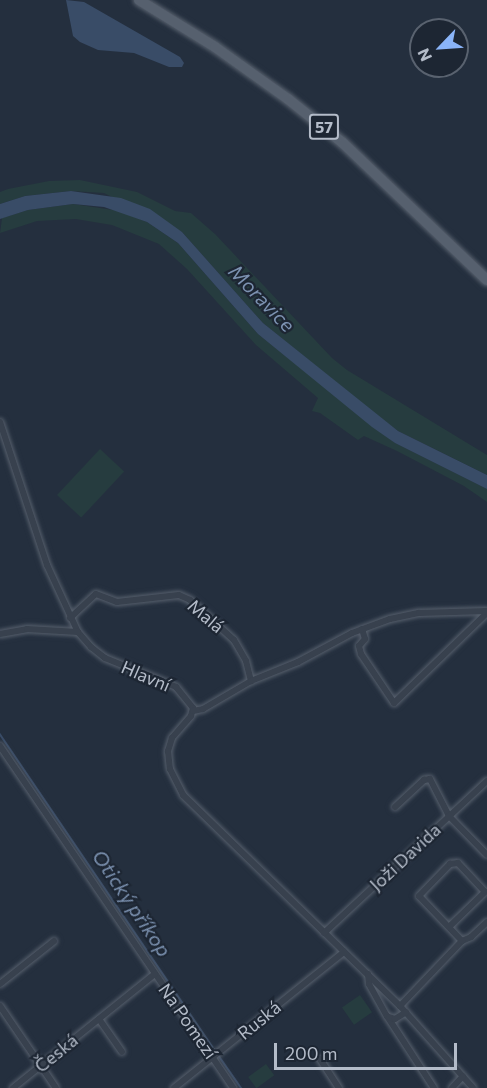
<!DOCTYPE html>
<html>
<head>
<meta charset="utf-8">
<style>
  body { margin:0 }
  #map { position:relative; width:487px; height:1088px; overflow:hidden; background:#242f3e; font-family:Commissioner,sans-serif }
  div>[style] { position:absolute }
  .green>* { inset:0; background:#263c3f; transform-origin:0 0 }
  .water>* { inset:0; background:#394c67 }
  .stream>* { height:1.5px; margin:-0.75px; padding:0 0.75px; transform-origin:0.75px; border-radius:0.75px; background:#394c67 }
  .roads { filter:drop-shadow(0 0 2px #565f6c) drop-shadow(0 0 2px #565f6c) }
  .minor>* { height:6px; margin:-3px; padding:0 3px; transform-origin:3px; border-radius:3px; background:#38414e }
  .primary>* { height:10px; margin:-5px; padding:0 5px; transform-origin:5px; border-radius:5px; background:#56606e }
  span { translate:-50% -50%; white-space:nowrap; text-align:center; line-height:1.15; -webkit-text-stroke:4.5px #1d2633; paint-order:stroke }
  .shield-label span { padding:2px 4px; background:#1d2633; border:2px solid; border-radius:4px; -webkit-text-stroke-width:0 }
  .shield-label { font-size:16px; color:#b4bcc9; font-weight:700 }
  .street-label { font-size:18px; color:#b4bcc9 }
  .water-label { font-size:20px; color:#7c92b1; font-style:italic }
  .north { position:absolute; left:409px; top:18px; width:60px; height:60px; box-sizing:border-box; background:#1d2633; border:2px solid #59626f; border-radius:50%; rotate:245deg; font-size:16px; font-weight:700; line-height:24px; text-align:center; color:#b4bcc9 }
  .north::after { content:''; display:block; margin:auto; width:21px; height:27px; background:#8ab4f8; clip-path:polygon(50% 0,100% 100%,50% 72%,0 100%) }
  .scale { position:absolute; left:274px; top:1043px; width:183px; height:27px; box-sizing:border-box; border:3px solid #b4bcc9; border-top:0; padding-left:8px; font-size:18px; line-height:21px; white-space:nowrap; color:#b4bcc9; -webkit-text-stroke:4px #1d2633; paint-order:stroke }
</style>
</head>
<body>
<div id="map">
  <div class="green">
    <i style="clip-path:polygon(80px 180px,137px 192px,175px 211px,191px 213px,215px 234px,332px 358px,347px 370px,487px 455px,487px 475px,398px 431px,376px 415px,263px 323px,182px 232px,104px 193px,71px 191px,25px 196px,0 204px,0 192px,8px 189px,49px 181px)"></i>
    <i style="clip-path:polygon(73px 204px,120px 211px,147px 222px,178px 243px,258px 334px,395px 443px,487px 489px,487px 502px,464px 486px,397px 451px,364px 436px,358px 440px,320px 413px,312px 411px,318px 398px,256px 345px,187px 269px,159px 244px,112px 225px,76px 219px,37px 221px,0 233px,2px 218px,28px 210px)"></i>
    <i style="left:100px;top:449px;width:33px;height:63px;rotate:43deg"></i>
    <i style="left:360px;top:995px;width:21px;height:22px;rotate:55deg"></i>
    <i style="left:266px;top:1064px;width:14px;height:22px;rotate:54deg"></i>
  </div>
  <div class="water">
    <i style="clip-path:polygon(66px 0,84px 2px,180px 57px,184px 63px,182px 67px,169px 67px,134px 53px,98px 50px,80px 42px,73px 36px)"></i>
    <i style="clip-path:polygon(71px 191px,121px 198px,150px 209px,182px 232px,263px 323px,398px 431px,487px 475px,487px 489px,395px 443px,372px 427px,258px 334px,178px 243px,147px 222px,104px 207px,73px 204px,28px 210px,0 219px,0 204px,25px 196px)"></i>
  </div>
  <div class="stream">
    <i style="left:0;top:734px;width:386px;rotate:55.8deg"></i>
    <i style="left:219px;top:1056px;width:39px;rotate:55deg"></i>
  </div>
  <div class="roads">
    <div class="minor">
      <i style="left:0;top:422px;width:151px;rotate:71.8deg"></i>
      <i style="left:47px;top:565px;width:74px;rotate:65.2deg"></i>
      <i style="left:78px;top:632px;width:20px;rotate:49deg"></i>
      <i style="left:91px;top:647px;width:18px;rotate:38deg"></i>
      <i style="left:105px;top:658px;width:77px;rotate:22.2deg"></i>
      <i style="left:176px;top:687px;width:27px;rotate:51deg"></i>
      <i style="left:193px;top:708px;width:8px;rotate:104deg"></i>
      <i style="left:191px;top:716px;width:29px;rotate:131deg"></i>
      <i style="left:172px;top:738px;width:14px;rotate:107deg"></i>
      <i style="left:168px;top:751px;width:18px;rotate:84deg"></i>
      <i style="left:170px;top:769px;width:29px;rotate:63deg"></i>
      <i style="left:183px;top:795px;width:303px;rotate:44.2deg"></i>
      <i style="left:400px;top:1006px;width:110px;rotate:48.3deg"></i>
      <i style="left:70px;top:618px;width:35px;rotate:-43deg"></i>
      <i style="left:96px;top:594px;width:22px;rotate:21deg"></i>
      <i style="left:117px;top:602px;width:62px;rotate:-6.4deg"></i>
      <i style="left:179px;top:595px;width:12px;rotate:24deg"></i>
      <i style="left:190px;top:600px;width:59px;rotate:42.3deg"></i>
      <i style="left:234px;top:640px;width:24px;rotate:60deg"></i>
      <i style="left:246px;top:661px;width:21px;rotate:76deg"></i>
      <i style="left:362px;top:629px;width:10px;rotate:73deg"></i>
      <i style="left:365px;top:639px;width:9px;rotate:131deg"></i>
      <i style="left:359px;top:646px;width:8px;rotate:76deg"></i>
      <i style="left:361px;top:654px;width:59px;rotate:56deg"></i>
      <i style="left:394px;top:703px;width:129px;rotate:-44.1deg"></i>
      <i style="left:0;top:634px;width:27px;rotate:-10deg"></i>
      <i style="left:27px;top:629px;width:51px;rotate:3.4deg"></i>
      <i style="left:193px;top:711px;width:10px;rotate:-11deg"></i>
      <i style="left:203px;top:709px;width:56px;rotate:-30.3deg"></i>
      <i style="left:251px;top:681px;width:51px;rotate:-22deg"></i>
      <i style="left:298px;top:662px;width:61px;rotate:-28.2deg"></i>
      <i style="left:352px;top:633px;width:40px;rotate:-20.2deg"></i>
      <i style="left:390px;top:619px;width:30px;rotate:-12deg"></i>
      <i style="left:419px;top:613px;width:68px;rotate:-1.7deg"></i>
      <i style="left:0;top:746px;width:414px;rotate:55.7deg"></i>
      <i style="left:395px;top:807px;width:40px;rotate:-43deg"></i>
      <i style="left:424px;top:780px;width:6px;rotate:-9deg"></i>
      <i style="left:430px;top:779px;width:42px;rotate:62.8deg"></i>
      <i style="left:449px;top:816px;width:54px;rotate:45.7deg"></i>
      <i style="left:450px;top:926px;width:49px;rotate:-44.2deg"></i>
      <i style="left:324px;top:933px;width:223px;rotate:-43deg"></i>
      <i style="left:462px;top:941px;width:10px;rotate:-24deg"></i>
      <i style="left:471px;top:937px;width:22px;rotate:-43deg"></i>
      <i style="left:368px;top:974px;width:10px;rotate:84deg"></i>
      <i style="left:369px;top:984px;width:37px;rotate:61deg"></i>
      <i style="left:387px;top:1016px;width:86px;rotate:56.9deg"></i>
      <i style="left:0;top:984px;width:69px;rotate:-38.5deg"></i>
      <i style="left:0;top:1006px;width:99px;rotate:55.7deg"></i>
      <i style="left:400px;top:1006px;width:90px;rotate:-46.4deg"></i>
      <i style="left:462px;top:941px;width:62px;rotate:-133.7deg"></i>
      <i style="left:419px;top:896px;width:45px;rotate:-45.9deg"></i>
      <i style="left:450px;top:864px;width:8px;rotate:-7deg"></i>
      <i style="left:458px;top:863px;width:38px;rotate:47deg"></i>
      <i style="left:389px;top:1017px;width:6px;rotate:18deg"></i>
      <i style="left:395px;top:1019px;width:13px;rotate:-32deg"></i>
      <i style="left:99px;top:1019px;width:40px;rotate:55.1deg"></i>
      <i style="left:320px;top:1059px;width:35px;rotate:57deg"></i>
      <i style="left:13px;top:1088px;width:182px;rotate:-38.8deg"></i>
      <i style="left:174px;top:1088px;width:218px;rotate:-38.7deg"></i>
      <i style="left:452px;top:1088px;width:16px;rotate:-47deg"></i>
    </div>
    <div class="primary">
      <i style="left:139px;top:0;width:89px;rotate:31.7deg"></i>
      <i style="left:215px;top:47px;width:90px;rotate:35.5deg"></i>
      <i style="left:288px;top:99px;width:70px;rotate:38.7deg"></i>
      <i style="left:343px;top:143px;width:199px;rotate:43.6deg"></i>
    </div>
  </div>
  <div class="shield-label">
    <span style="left:324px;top:127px">57</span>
  </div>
  <div class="street-label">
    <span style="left:206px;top:616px;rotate:40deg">Malá</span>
    <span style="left:146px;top:676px;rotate:23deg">Hlavní</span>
    <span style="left:405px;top:857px;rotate:-43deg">Joži Davida</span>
    <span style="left:259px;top:1020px;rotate:-39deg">Ruská</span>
    <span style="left:188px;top:1021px;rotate:55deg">Na Pomezí</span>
    <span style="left:56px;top:1053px;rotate:-39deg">Česká</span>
  </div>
  <div class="water-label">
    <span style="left:262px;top:298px;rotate:46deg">Moravice</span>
    <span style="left:132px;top:903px;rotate:56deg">Otický příkop</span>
  </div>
  <div class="north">N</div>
  <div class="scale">200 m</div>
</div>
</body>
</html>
